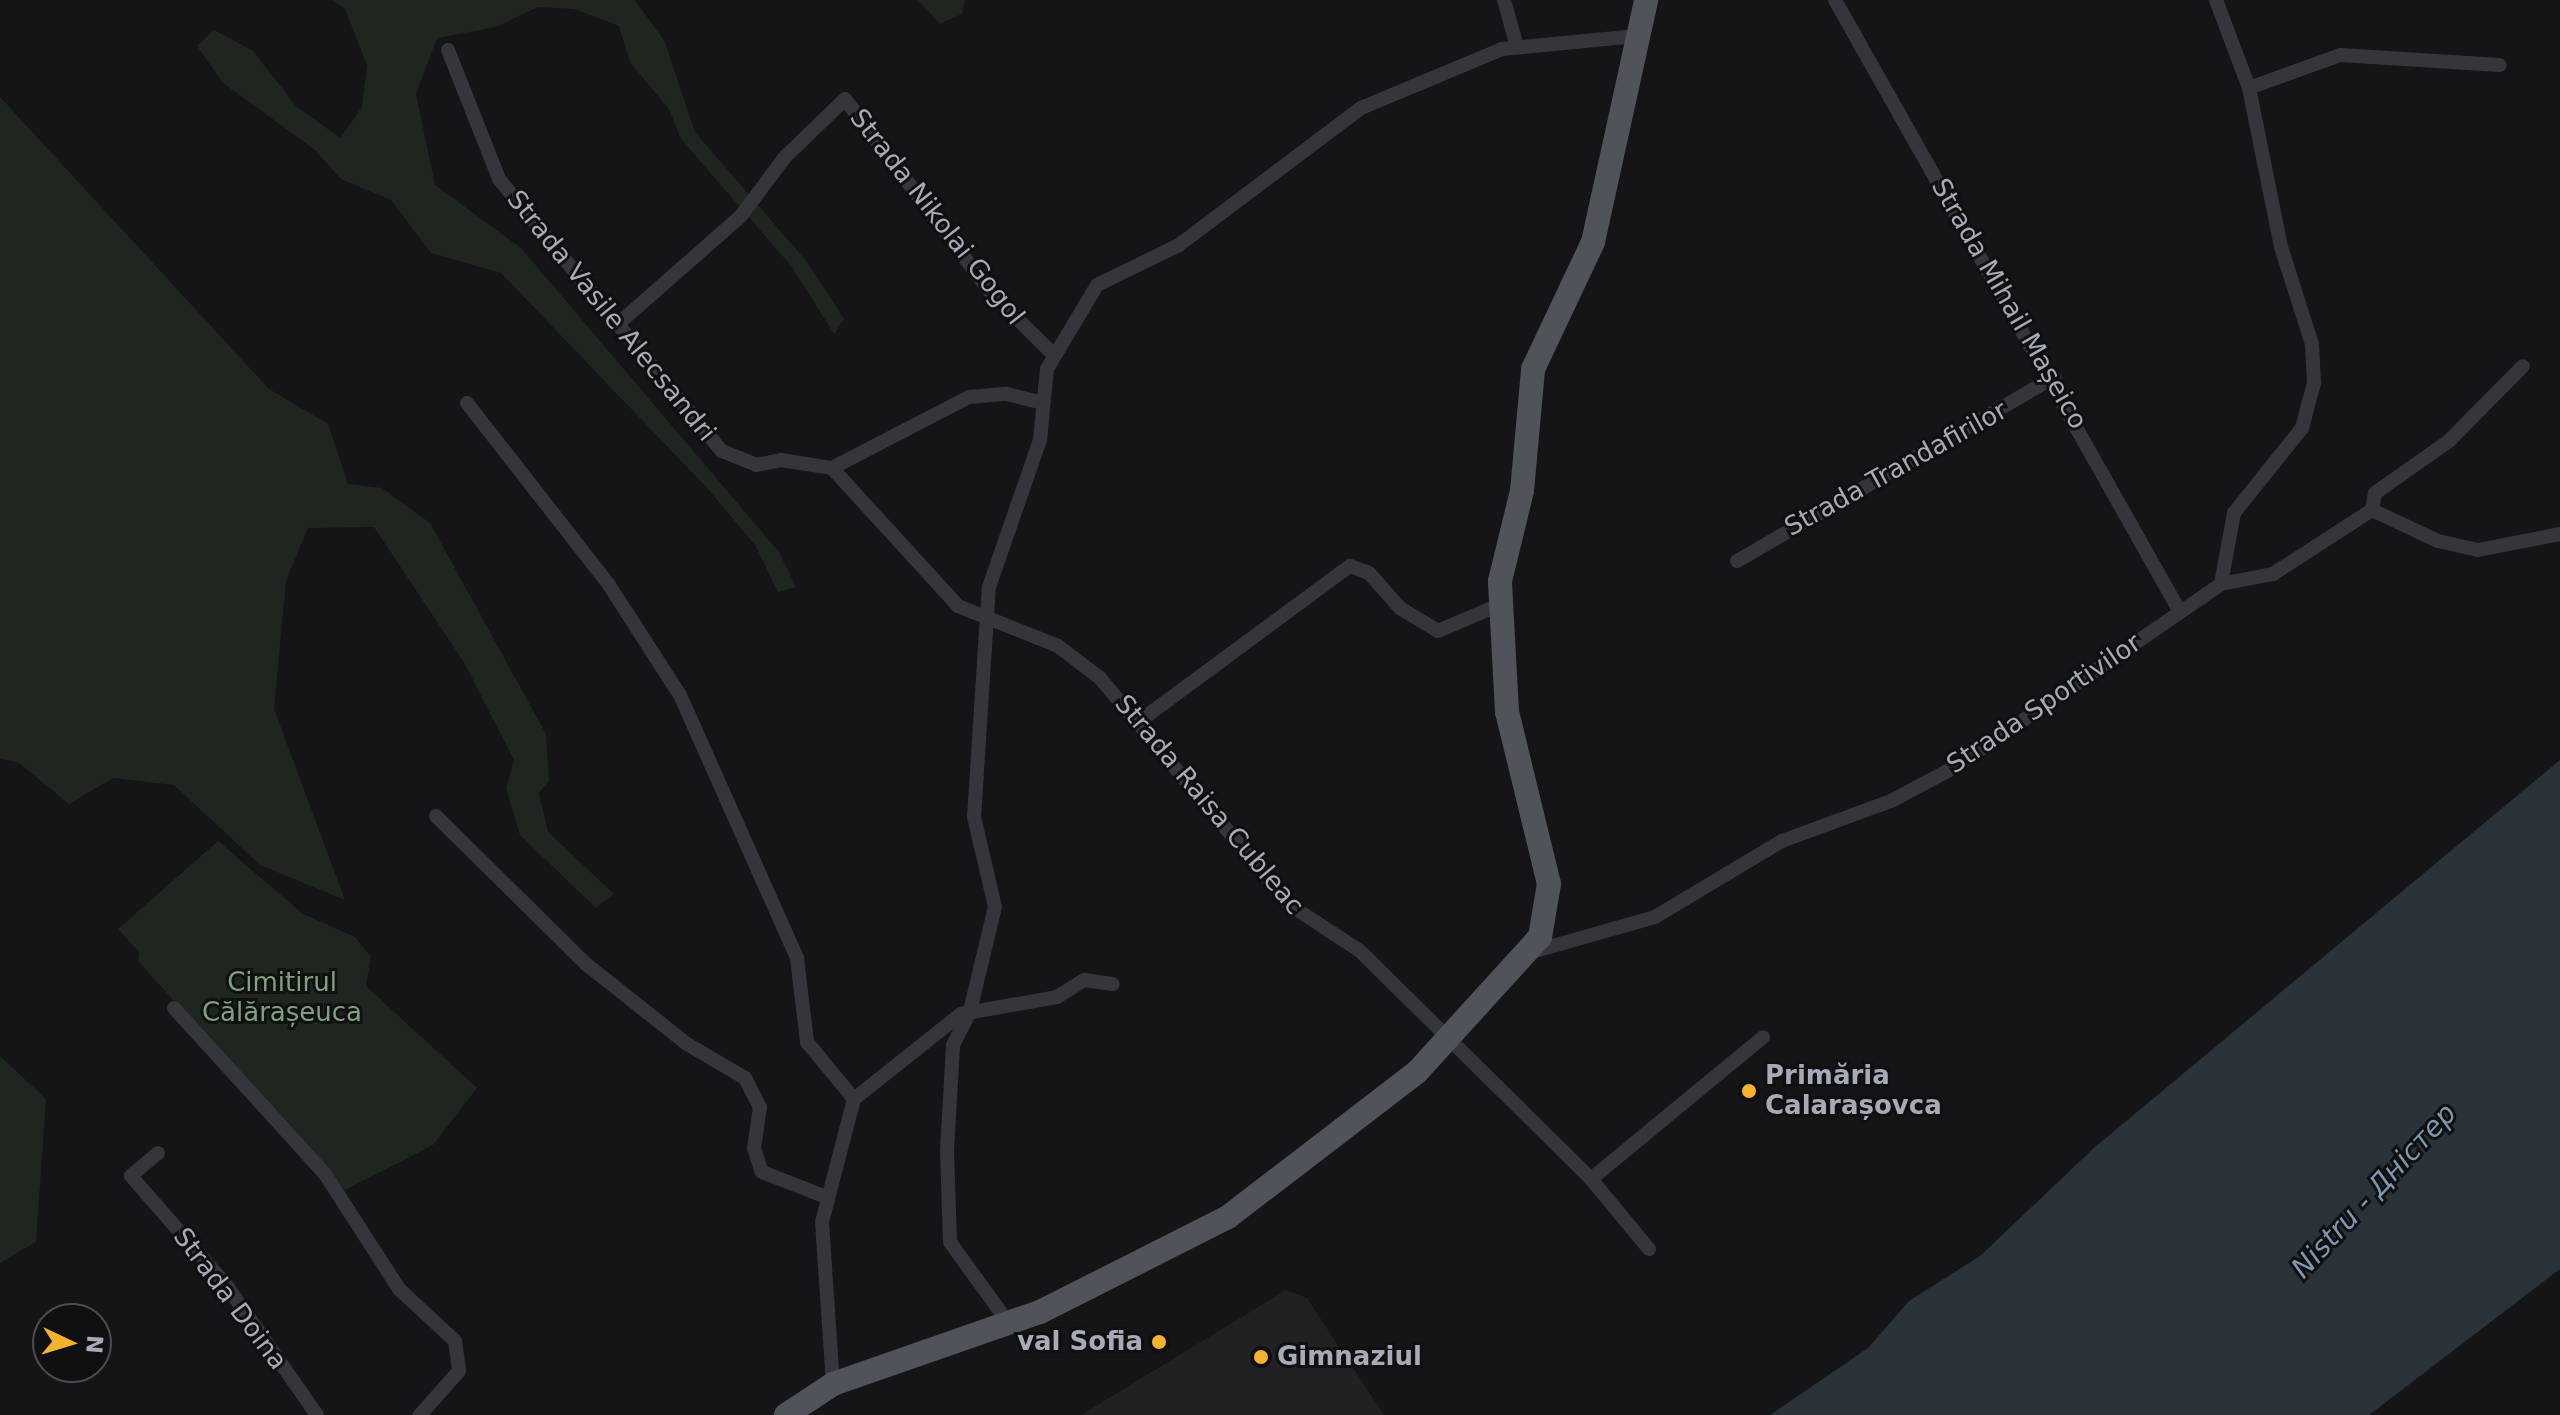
<!DOCTYPE html>
<html>
<head>
<meta charset="utf-8">
<style>
  body { margin:0 }
  #map { position:relative; width:2560px; height:1415px; overflow:hidden; background:#151416; font-family:"DejaVu Sans",sans-serif }
  div>[style] { position:absolute }
  .built>* { inset:0; background:#212023 }
  .green>* { inset:0; background:#1f2620 }
  .water>* { inset:0; background:#2a333a }
  .street>* { height:14px; margin:-7px; padding:0 7px; transform-origin:7px; border-radius:7px; background:#35363b }
  .primary>* { height:24px; margin:-12px; padding:0 12px; transform-origin:12px; border-radius:12px; background:#51535a }
  .dots>* { width:22px; height:22px; translate:-50% -50%; box-sizing:border-box; border:4px solid #101011; border-radius:50% }
  span { translate:-50% -50%; white-space:nowrap; text-align:center; line-height:1.15; -webkit-text-stroke:6px #101011; paint-order:stroke }
  .street-label { font-size:26px; color:#a6abb7 }
  .park-label { font-size:26px; color:#7da27f }
  .poi-label { font-size:26px; color:#a6abb7; font-weight:700 }
  .left { translate:0 -50%; text-align:left }
  .right { translate:-100% -50%; text-align:right }
  .water-label { font-size:28px; color:#7c99b3; font-style:italic }
  .north { position:absolute; left:32px; top:1303px; width:80px; height:80px; box-sizing:border-box; background:#101011; border:2px solid #4c4e53; border-radius:50%; rotate:94deg; font-size:22px; font-weight:700; line-height:32px; text-align:center; color:#a6abb7 }
  .north::after { content:''; display:block; margin:auto; width:28px; height:36px; background:#f4b22f; clip-path:polygon(50% 0,100% 100%,50% 72%,0 100%) }
</style>
</head>
<body>
<div id="map">
  <div class="built">
    <i style="clip-path:polygon(1286px 1290px,1307px 1298px,1384px 1415px,1081px 1415px)"></i>
  </div>
  <div class="green">
    <i style="clip-path:polygon(332px 0,635px 0,665px 42px,695px 132px,807px 262px,844px 319px,834px 334px,792px 267px,681px 139px,669px 109px,630px 62px,619px 26px,574px 9px,538px 7px,496px 27px,437px 38px,416px 94px,435px 185px,521px 248px,779px 552px,796px 587px,778px 592px,755px 545px,708px 489px,501px 273px,431px 253px,391px 200px,341px 179px,315px 150px,223px 83px,197px 46px,214px 30px,253px 51px,296px 106px,340px 138px,362px 107px,367px 65px,345px 9px)"></i>
    <i style="clip-path:polygon(918px 0,965px 0,962px 14px,940px 24px)"></i>
    <i style="clip-path:polygon(0 97px,269px 389px,328px 424px,348px 484px,382px 488px,430px 523px,546px 734px,549px 781px,539px 793px,548px 832px,614px 894px,596px 908px,520px 835px,506px 788px,514px 760px,465px 664px,374px 527px,308px 528px,286px 581px,274px 709px,345px 900px,260px 865px,174px 785px,113px 778px,69px 804px,18px 762px,0 759px)"></i>
    <i style="clip-path:polygon(218px 841px,303px 914px,355px 937px,371px 957px,366px 986px,477px 1088px,433px 1145px,345px 1190px,138px 961px,139px 952px,118px 929px)"></i>
    <i style="clip-path:polygon(0 1056px,46px 1099px,36px 1242px,0 1263px)"></i>
  </div>
  <div class="water">
    <i style="clip-path:polygon(2560px 760px,2560px 1269px,2369px 1415px,1770px 1415px,1868px 1348px,1909px 1301px,1980px 1256px,2095px 1147px)"></i>
  </div>
  <div class="street">
    <i style="left:1504px;top:0;width:49px;rotate:74.5deg"></i>
    <i style="left:1835px;top:0;width:700px;rotate:60.58deg"></i>
    <i style="left:2216px;top:0;width:94px;rotate:69.4deg"></i>
    <i style="left:2249px;top:88px;width:162px;rotate:78.6deg"></i>
    <i style="left:2281px;top:247px;width:102px;rotate:72.3deg"></i>
    <i style="left:2312px;top:344px;width:39px;rotate:87deg"></i>
    <i style="left:2314px;top:383px;width:47px;rotate:104.9deg"></i>
    <i style="left:2302px;top:428px;width:109px;rotate:128.7deg"></i>
    <i style="left:2234px;top:513px;width:72px;rotate:100.4deg"></i>
    <i style="left:448px;top:50px;width:139px;rotate:68.4deg"></i>
    <i style="left:499px;top:179px;width:352px;rotate:50.7deg"></i>
    <i style="left:722px;top:451px;width:37px;rotate:22deg"></i>
    <i style="left:756px;top:465px;width:25px;rotate:-11deg"></i>
    <i style="left:781px;top:460px;width:52px;rotate:8.9deg"></i>
    <i style="left:832px;top:468px;width:187px;rotate:47.6deg"></i>
    <i style="left:958px;top:606px;width:108px;rotate:21.8deg"></i>
    <i style="left:1058px;top:646px;width:53px;rotate:37.3deg"></i>
    <i style="left:1100px;top:678px;width:296px;rotate:50.1deg"></i>
    <i style="left:1290px;top:905px;width:84px;rotate:33.3deg"></i>
    <i style="left:1360px;top:951px;width:325px;rotate:44.6deg"></i>
    <i style="left:1591px;top:1179px;width:91px;rotate:50.4deg"></i>
    <i style="left:2249px;top:88px;width:97px;rotate:-19.9deg"></i>
    <i style="left:2340px;top:55px;width:160px;rotate:3.6deg"></i>
    <i style="left:618px;top:324px;width:162px;rotate:-41.3deg"></i>
    <i style="left:740px;top:217px;width:75px;rotate:-53.1deg"></i>
    <i style="left:785px;top:157px;width:83px;rotate:-44deg"></i>
    <i style="left:845px;top:99px;width:243px;rotate:53deg"></i>
    <i style="left:991px;top:293px;width:88px;rotate:44.5deg"></i>
    <i style="left:467px;top:403px;width:231px;rotate:52deg"></i>
    <i style="left:609px;top:585px;width:131px;rotate:57.2deg"></i>
    <i style="left:680px;top:695px;width:288px;rotate:66deg"></i>
    <i style="left:797px;top:958px;width:85px;rotate:83.2deg"></i>
    <i style="left:807px;top:1042px;width:74px;rotate:50.5deg"></i>
    <i style="left:832px;top:468px;width:154px;rotate:-27.4deg"></i>
    <i style="left:969px;top:397px;width:38px;rotate:-5deg"></i>
    <i style="left:1007px;top:394px;width:37px;rotate:14deg"></i>
    <i style="left:2372px;top:510px;width:17px;rotate:-80deg"></i>
    <i style="left:2375px;top:493px;width:90px;rotate:-35.1deg"></i>
    <i style="left:2449px;top:441px;width:105px;rotate:-45.4deg"></i>
    <i style="left:1737px;top:561px;width:367px;rotate:-30.1deg"></i>
    <i style="left:1141px;top:720px;width:260px;rotate:-36.4deg"></i>
    <i style="left:1350px;top:566px;width:20px;rotate:20deg"></i>
    <i style="left:1369px;top:573px;width:47px;rotate:48.5deg"></i>
    <i style="left:1400px;top:608px;width:44px;rotate:31.2deg"></i>
    <i style="left:1438px;top:631px;width:66px;rotate:-23.1deg"></i>
    <i style="left:436px;top:816px;width:211px;rotate:44.6deg"></i>
    <i style="left:586px;top:964px;width:129px;rotate:38.4deg"></i>
    <i style="left:687px;top:1044px;width:67px;rotate:30.4deg"></i>
    <i style="left:745px;top:1078px;width:33px;rotate:63deg"></i>
    <i style="left:760px;top:1107px;width:41px;rotate:98.3deg"></i>
    <i style="left:754px;top:1148px;width:25px;rotate:72deg"></i>
    <i style="left:762px;top:1172px;width:69px;rotate:21.3deg"></i>
    <i style="left:1528px;top:953px;width:132px;rotate:-15.8deg"></i>
    <i style="left:1655px;top:917px;width:148px;rotate:-30.9deg"></i>
    <i style="left:1782px;top:841px;width:116px;rotate:-20.2deg"></i>
    <i style="left:1891px;top:801px;width:72px;rotate:-28deg"></i>
    <i style="left:1955px;top:767px;width:323px;rotate:-34.5deg"></i>
    <i style="left:2221px;top:584px;width:53px;rotate:-10.9deg"></i>
    <i style="left:2273px;top:574px;width:118px;rotate:-32.9deg"></i>
    <i style="left:2372px;top:510px;width:73px;rotate:25.2deg"></i>
    <i style="left:2438px;top:541px;width:41px;rotate:12.7deg"></i>
    <i style="left:2478px;top:550px;width:84px;rotate:-11deg"></i>
    <i style="left:174px;top:1008px;width:224px;rotate:47.7deg"></i>
    <i style="left:325px;top:1174px;width:137px;rotate:57.2deg"></i>
    <i style="left:399px;top:1289px;width:76px;rotate:42.9deg"></i>
    <i style="left:455px;top:1341px;width:30px;rotate:82deg"></i>
    <i style="left:459px;top:1371px;width:59px;rotate:131.6deg"></i>
    <i style="left:158px;top:1153px;width:35px;rotate:140deg"></i>
    <i style="left:131px;top:1176px;width:146px;rotate:48.9deg"></i>
    <i style="left:227px;top:1286px;width:157px;rotate:55.1deg"></i>
    <i style="left:1591px;top:1179px;width:223px;rotate:-39.5deg"></i>
    <i style="left:1010px;top:1325px;width:102px;rotate:-125.9deg"></i>
    <i style="left:950px;top:1242px;width:92px;rotate:-91.9deg"></i>
    <i style="left:947px;top:1150px;width:105px;rotate:-86.7deg"></i>
    <i style="left:953px;top:1045px;width:38px;rotate:-63deg"></i>
    <i style="left:970px;top:1011px;width:107px;rotate:-76.5deg"></i>
    <i style="left:995px;top:907px;width:92px;rotate:-103.1deg"></i>
    <i style="left:974px;top:817px;width:230px;rotate:-86.3deg"></i>
    <i style="left:989px;top:587px;width:156px;rotate:-70.9deg"></i>
    <i style="left:1040px;top:440px;width:71px;rotate:-84.4deg"></i>
    <i style="left:1047px;top:369px;width:98px;rotate:-59.2deg"></i>
    <i style="left:1097px;top:285px;width:91px;rotate:-26deg"></i>
    <i style="left:1179px;top:245px;width:228px;rotate:-37deg"></i>
    <i style="left:1361px;top:108px;width:153px;rotate:-22.7deg"></i>
    <i style="left:1502px;top:49px;width:135px;rotate:-5.5deg"></i>
    <i style="left:833px;top:1384px;width:162px;rotate:-93.9deg"></i>
    <i style="left:822px;top:1222px;width:127px;rotate:-75.4deg"></i>
    <i style="left:854px;top:1099px;width:137px;rotate:-38.5deg"></i>
    <i style="left:961px;top:1014px;width:97px;rotate:-10deg"></i>
    <i style="left:1057px;top:997px;width:32px;rotate:-32deg"></i>
    <i style="left:1084px;top:980px;width:29px;rotate:8deg"></i>
  </div>
  <div class="primary">
    <i style="left:786px;top:1415px;width:56px;rotate:-33.4deg"></i>
    <i style="left:833px;top:1384px;width:219px;rotate:-19.2deg"></i>
    <i style="left:1040px;top:1312px;width:211px;rotate:-26.8deg"></i>
    <i style="left:1228px;top:1217px;width:238px;rotate:-37.5deg"></i>
    <i style="left:1417px;top:1072px;width:183px;rotate:-47.7deg"></i>
    <i style="left:1540px;top:937px;width:54px;rotate:-80.4deg"></i>
    <i style="left:1549px;top:884px;width:177px;rotate:-103.7deg"></i>
    <i style="left:1507px;top:712px;width:131px;rotate:-93.1deg"></i>
    <i style="left:1500px;top:581px;width:93px;rotate:-76.3deg"></i>
    <i style="left:1522px;top:491px;width:122px;rotate:-84.8deg"></i>
    <i style="left:1533px;top:369px;width:140px;rotate:-64.7deg"></i>
    <i style="left:1593px;top:242px;width:248px;rotate:-77.6deg"></i>
  </div>
  <div class="dots">
    <i style="left:1749px;top:1091px;background:#f4b22f"></i>
    <i style="left:1159px;top:1342px;background:#f4b22f"></i>
    <i style="left:1261px;top:1357px;background:#f4b22f"></i>
  </div>
  <div class="street-label">
    <span style="left:937px;top:217px;rotate:52deg">Strada Nikolai Gogol</span>
    <span style="left:2009px;top:304px;rotate:60deg">Strada Mihail Mașeico</span>
    <span style="left:611px;top:316px;rotate:51deg">Strada Vasile Alecsandri</span>
    <span style="left:1896px;top:469px;rotate:-29deg">Strada Trandafirilor</span>
    <span style="left:2044px;top:704px;rotate:-34deg">Strada Sportivilor</span>
    <span style="left:1209px;top:805px;rotate:50deg">Strada Raisa Cubleac</span>
    <span style="left:230px;top:1299px;rotate:53deg">Strada Doina</span>
  </div>
  <div class="park-label">
    <span style="left:282px;top:998px">Cimitirul<br>Călărașeuca</span>
  </div>
  <div class="poi-label">
    <span class="left" style="left:1765px;top:1091px">Primăria<br>Calarașovca</span>
    <span class="right" style="left:1143px;top:1342px">val Sofia</span>
    <span class="left" style="left:1277px;top:1357px">Gimnaziul</span>
  </div>
  <div class="water-label">
    <span style="left:2374px;top:1191px;rotate:-47deg">Nistru - Дністер</span>
  </div>
  <div class="north">N</div>
</div>
</body>
</html>
